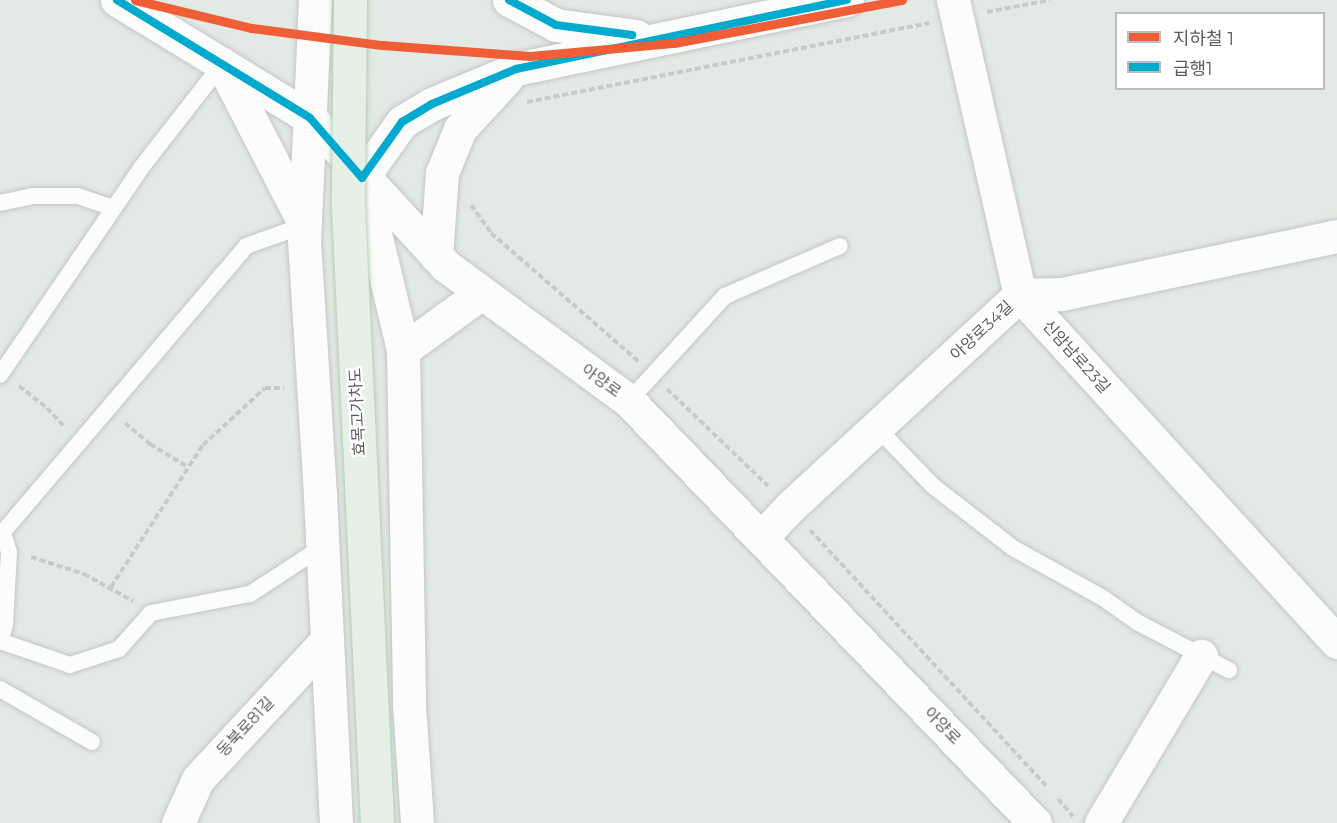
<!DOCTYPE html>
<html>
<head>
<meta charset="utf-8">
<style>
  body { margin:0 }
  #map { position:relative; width:1337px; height:823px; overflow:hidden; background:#e3e9e4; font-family:Montserrat,"Noto Sans KR",sans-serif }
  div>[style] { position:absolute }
  .path>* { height:4px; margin-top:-2px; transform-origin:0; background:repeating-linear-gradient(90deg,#c8cace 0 6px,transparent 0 9px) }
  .roads { filter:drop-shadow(0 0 2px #c5c6c6) drop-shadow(0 0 2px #c5c6c6) }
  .lane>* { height:16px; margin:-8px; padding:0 8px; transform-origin:8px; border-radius:8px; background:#fbfcfb }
  .street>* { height:33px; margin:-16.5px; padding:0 16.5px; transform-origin:16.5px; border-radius:16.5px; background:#fbfcfb }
  .secondary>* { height:33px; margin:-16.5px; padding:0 16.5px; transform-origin:16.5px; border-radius:16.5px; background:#fbfcfb }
  .bridges { filter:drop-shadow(0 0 2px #b4cfb4) drop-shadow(0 0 2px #b4cfb4) }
  .primary-bridge>* { height:33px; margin:-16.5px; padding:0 16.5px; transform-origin:16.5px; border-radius:16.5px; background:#e6f0e7 }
  .bus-1>* { height:8px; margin:-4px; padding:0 4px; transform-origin:4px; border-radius:4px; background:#00a9ce }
  .metro-1>* { height:9px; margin:-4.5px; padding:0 4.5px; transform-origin:4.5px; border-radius:4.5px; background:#ef5e37 }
  span { translate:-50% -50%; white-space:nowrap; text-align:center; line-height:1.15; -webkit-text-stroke:4.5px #fff; paint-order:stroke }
  .street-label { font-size:16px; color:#5f5a61 }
  .legend { position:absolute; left:1115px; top:12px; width:210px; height:78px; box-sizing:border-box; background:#fff; border:2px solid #bfbdc0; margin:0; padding:8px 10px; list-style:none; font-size:18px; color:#5f5a61 }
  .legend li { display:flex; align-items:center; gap:12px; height:30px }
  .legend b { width:30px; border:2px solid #bfbdc0 }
</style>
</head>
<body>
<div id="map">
  <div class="path">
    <i style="left:987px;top:12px;width:64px;rotate:-10.8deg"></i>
    <i style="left:527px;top:102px;width:410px;rotate:-11.1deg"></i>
    <i style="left:471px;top:205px;width:34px;rotate:54deg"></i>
    <i style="left:491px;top:233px;width:195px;rotate:41deg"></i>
    <i style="left:19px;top:386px;width:36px;rotate:38deg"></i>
    <i style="left:47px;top:408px;width:25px;rotate:47deg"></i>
    <i style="left:667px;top:389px;width:140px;rotate:43.8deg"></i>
    <i style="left:125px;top:423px;width:33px;rotate:40deg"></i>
    <i style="left:150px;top:444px;width:44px;rotate:31.2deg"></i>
    <i style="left:810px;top:530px;width:350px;rotate:47.3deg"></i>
    <i style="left:31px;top:557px;width:56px;rotate:17.8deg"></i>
    <i style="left:84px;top:574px;width:56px;rotate:28.9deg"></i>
    <i style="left:111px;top:587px;width:169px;rotate:-57.1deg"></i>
    <i style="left:203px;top:445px;width:84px;rotate:-42.6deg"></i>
    <i style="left:265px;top:388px;width:19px"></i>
    <i style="left:1058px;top:799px;width:23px;rotate:49deg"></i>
  </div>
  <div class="roads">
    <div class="lane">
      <i style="left:0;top:203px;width:33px;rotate:-12deg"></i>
      <i style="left:32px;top:196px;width:46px"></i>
      <i style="left:78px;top:196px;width:37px;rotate:19deg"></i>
      <i style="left:0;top:375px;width:250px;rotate:-55.7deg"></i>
      <i style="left:141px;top:168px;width:132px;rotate:-52.1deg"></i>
      <i style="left:629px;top:401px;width:142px;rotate:-47.6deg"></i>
      <i style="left:725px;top:296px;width:125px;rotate:-23.5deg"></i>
      <i style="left:878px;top:429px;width:79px;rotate:46deg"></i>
      <i style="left:933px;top:486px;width:101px;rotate:37.8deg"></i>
      <i style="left:1013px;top:548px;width:103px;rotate:29.1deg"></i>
      <i style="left:1103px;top:598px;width:42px;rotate:35.2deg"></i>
      <i style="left:1137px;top:622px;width:104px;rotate:27.6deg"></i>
      <i style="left:0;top:641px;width:74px;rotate:18.9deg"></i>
      <i style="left:70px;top:665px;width:52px;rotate:-18.1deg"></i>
      <i style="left:119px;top:649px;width:48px;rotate:-48.4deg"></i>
      <i style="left:151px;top:613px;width:101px;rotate:-10.9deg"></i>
      <i style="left:250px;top:594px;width:86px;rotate:-33.1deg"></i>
      <i style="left:0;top:642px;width:19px;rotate:-74deg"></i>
      <i style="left:5px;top:624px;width:72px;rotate:-86.8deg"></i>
      <i style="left:9px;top:552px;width:21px;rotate:-107deg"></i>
      <i style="left:3px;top:532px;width:375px;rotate:-49.6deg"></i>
      <i style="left:246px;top:246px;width:63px;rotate:-19.6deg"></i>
      <i style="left:0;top:689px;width:106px;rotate:29.9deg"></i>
    </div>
    <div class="street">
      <i style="left:953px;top:0;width:303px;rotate:77.2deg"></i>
      <i style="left:1020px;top:295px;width:470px;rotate:47.6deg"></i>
      <i style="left:761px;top:538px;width:42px;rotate:-46.9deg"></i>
      <i style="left:790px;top:507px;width:313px;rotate:-42.7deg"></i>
      <i style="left:1020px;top:295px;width:42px;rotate:-1.4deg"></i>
      <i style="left:1062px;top:294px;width:281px;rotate:-11.9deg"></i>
      <i style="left:178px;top:823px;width:48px;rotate:-65.6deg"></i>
      <i style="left:198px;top:779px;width:190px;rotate:-47.1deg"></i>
      <i style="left:1101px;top:823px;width:195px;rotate:-59.1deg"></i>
    </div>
    <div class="secondary">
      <i style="left:117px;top:0;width:226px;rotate:31.4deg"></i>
      <i style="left:310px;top:118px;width:201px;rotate:47.4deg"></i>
      <i style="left:446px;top:266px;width:227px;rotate:36.4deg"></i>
      <i style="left:629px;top:401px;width:586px;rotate:46.11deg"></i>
      <i style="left:315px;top:0;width:240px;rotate:92.6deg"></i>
      <i style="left:304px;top:240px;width:256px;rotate:86.4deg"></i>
      <i style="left:320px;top:496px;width:327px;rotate:87.2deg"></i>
      <i style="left:509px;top:0;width:53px;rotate:28deg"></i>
      <i style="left:556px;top:25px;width:81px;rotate:7.8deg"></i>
      <i style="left:222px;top:64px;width:179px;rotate:62.7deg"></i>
      <i style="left:362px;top:178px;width:69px;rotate:-54.5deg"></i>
      <i style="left:402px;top:122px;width:35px;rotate:-31deg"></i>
      <i style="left:432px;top:104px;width:91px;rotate:-22.6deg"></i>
      <i style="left:516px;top:69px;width:338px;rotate:-11.8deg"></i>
      <i style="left:362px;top:179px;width:176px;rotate:76.5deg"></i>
      <i style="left:403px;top:350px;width:355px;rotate:89deg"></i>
      <i style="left:409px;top:705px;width:118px;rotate:86.1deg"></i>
      <i style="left:436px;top:256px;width:83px;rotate:-85.9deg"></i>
      <i style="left:442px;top:173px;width:48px;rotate:-67.8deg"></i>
      <i style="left:460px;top:129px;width:68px;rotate:-47.4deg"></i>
      <i style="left:403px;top:350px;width:95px;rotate:-36deg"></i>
    </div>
  </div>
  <div class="bridges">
    <div class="primary-bridge">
      <i style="left:350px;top:0;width:206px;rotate:90.6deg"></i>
      <i style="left:348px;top:206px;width:618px;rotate:87.31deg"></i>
    </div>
  </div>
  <div class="bus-1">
    <i style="left:117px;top:0;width:226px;rotate:31.4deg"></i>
    <i style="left:310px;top:118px;width:79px;rotate:49.1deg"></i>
    <i style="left:362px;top:178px;width:69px;rotate:-54.5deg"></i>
    <i style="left:402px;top:122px;width:35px;rotate:-31deg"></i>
    <i style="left:432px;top:104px;width:91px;rotate:-22.6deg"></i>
    <i style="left:516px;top:69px;width:338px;rotate:-11.8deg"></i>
    <i style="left:509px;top:0;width:53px;rotate:28deg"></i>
    <i style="left:556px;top:25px;width:77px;rotate:7.5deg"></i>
  </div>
  <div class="metro-1">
    <i style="left:135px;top:0;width:120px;rotate:13.5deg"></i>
    <i style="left:252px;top:28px;width:131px;rotate:7.5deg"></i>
    <i style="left:382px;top:45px;width:148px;rotate:4.3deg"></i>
    <i style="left:530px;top:56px;width:145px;rotate:-5.2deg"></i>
    <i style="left:674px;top:43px;width:232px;rotate:-10.7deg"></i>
  </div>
  <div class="street-label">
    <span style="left:982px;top:331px;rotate:-43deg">아양로34길</span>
    <span style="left:1076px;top:357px;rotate:48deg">신암남로23길</span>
    <span style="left:601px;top:381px;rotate:36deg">아양로</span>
    <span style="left:358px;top:412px;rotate:-93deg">효목고가차도</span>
    <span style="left:942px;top:726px;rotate:46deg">아양로</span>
    <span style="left:246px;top:727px;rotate:-47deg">동북로81길</span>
  </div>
  <ul class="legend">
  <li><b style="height:8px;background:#ef5e37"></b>지하철 1</li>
  <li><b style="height:8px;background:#00a9ce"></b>급행1</li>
  </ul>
</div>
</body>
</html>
